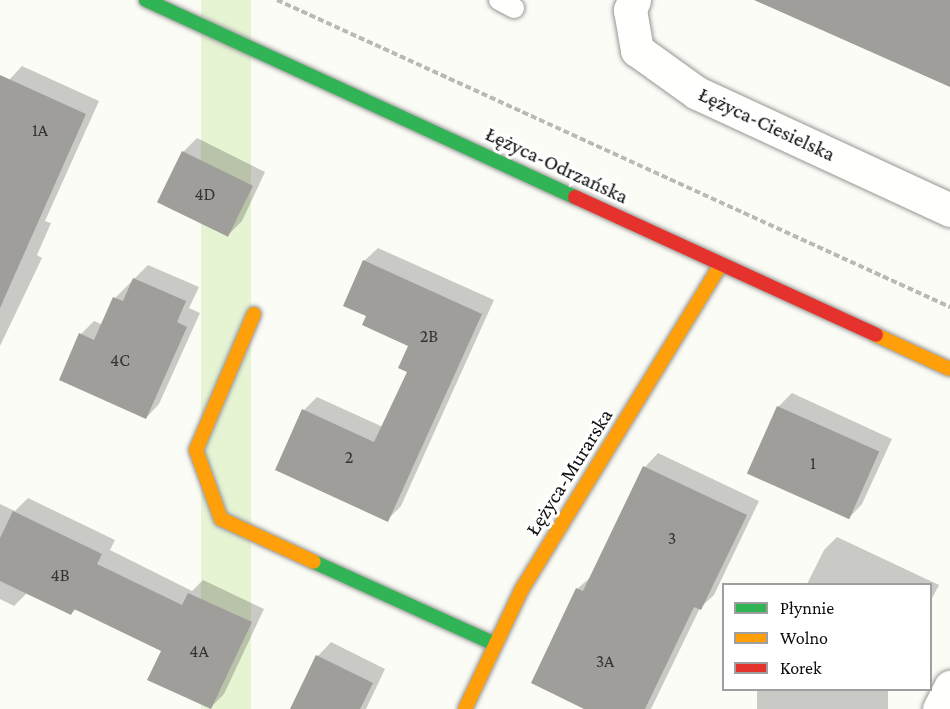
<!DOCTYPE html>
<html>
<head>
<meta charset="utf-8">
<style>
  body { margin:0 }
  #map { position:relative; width:950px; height:709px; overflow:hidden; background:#fcfcf7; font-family:"Crimson Pro",serif }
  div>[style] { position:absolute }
  .green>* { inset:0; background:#e6f4d4; transform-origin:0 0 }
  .shadow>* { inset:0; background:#0003; transform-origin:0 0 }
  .building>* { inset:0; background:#a09e9b; transform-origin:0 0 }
  .path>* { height:4px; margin-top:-2px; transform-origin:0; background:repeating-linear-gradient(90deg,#b9b9b8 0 6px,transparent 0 9px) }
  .roads { filter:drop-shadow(0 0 2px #969694) drop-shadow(0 0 2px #969694) }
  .lane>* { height:20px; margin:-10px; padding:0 10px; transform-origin:10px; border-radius:10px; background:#fffffe }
  .street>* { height:33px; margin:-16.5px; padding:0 16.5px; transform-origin:16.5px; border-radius:16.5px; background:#fffffe }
  .fast>* { height:14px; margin:-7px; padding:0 7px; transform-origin:7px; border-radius:7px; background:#30b455 }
  .slow>* { height:14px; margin:-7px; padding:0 7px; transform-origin:7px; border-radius:7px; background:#ff9f0a }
  .jam>* { height:14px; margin:-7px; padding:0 7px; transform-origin:7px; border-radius:7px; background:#e5322d }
  span { translate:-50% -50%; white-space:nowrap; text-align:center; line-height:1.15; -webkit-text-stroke:6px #fff; paint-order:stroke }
  .number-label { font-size:18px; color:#343433 }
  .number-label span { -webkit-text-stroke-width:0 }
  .street-label { font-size:21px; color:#101010 }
  .legend { position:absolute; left:722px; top:583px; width:210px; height:108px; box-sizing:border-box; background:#fff; border:2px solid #9f9f9f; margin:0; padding:8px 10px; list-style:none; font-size:18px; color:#101010 }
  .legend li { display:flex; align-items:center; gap:12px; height:30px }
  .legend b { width:30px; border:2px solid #9f9f9f }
</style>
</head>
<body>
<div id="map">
  <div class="green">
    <i style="left:201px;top:0;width:50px;height:825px"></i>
  </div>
  <div class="shadow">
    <i style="clip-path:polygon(22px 66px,99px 101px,45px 221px,51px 223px,37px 255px,42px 258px,0 346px,0 100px,9px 80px)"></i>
    <i style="clip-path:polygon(197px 138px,265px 172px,242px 221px,228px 235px,183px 152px)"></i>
    <i style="clip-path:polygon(378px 248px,494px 300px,401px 506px,387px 520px,304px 410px,317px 397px,383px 427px,409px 371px,410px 345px,364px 261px)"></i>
    <i style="clip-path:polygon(148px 265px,199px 287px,189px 308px,200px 313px,159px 404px,146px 418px,81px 334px,94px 321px,103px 325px,115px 298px)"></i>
    <i style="clip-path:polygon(792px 393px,892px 439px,862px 504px,849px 518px,778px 407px)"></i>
    <i style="clip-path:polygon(658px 453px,759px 501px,714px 595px,700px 608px,651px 709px,586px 709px,577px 589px,592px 576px,645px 467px)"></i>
    <i style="clip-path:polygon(28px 498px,115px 540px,110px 550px,192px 591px,203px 580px,264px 609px,224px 694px,210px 708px,163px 650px,76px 609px,71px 614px,27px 593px,14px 606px,0 599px,0 504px,15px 511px)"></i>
    <i style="clip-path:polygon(837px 537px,939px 585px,930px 602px,930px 584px,807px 584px,824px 550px)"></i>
    <i style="clip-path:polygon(331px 642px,385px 669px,366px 709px,292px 709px,318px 656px)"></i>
    <i style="left:757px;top:690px;width:131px;height:21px"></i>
  </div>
  <div class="building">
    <i style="clip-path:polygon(754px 0,950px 0,950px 87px)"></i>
    <i style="clip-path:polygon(0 75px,86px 114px,0 308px)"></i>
    <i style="left:182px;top:151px;width:79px;height:57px;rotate:26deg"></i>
    <i style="clip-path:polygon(363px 260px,482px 314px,388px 522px,275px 470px,302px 409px,374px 442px,407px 372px,398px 368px,408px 346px,362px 325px,366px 316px,343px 306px)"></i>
    <i style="clip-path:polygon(133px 278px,186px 301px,177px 322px,187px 327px,146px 419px,59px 380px,79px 333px,94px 340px,113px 297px,123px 301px)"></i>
    <i style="left:777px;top:406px;width:112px;height:74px;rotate:24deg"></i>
    <i style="clip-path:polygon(643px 466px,747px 515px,701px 610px,694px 607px,645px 709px,584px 709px,531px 683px,576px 588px,583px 591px)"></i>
    <i style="clip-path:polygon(13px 511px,102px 554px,97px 564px,182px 605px,188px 593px,252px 622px,211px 709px,147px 680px,161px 651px,74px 609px,71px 615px,0 581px,0 538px)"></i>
    <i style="clip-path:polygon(316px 655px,373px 683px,360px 709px,290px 709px)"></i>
  </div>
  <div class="path">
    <i style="left:277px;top:0;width:740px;rotate:24.52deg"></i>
  </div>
  <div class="roads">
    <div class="lane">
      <i style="left:499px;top:0;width:17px;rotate:28deg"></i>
    </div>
    <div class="street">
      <i style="left:634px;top:0;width:11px;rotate:112deg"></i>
      <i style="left:630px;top:10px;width:41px;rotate:80.1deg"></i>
      <i style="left:637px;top:50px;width:74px;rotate:35.6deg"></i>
      <i style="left:697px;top:93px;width:279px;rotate:24.8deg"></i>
      <i style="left:939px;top:709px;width:25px;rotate:-63deg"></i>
    </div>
    <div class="fast">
      <i style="left:146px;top:0;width:472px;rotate:24.7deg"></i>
      <i style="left:314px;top:562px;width:199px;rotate:24.4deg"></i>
    </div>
    <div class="slow">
      <i style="left:254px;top:314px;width:148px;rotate:113.1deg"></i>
      <i style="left:196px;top:450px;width:73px;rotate:70.1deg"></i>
      <i style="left:221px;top:519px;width:102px;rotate:24.8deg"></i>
      <i style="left:876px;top:335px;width:81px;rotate:24.7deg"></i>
      <i style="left:465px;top:709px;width:133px;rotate:-64.6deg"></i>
      <i style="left:522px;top:589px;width:381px;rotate:-58.5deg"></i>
    </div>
    <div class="jam">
      <i style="left:575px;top:197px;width:331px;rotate:24.6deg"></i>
    </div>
  </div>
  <div class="number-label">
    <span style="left:40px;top:130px">1A</span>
    <span style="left:205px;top:194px">4D</span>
    <span style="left:429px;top:336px">2B</span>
    <span style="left:120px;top:360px">4C</span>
    <span style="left:349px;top:457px">2</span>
    <span style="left:813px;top:463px">1</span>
    <span style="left:672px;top:538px">3</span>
    <span style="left:60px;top:575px">4B</span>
    <span style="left:199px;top:651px">4A</span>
    <span style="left:605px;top:661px">3A</span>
  </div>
  <div class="street-label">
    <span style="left:767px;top:124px;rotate:25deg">Łężyca-Ciesielska</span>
    <span style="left:557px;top:165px;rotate:25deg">Łężyca-Odrzańska</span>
    <span style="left:569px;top:472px;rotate:-58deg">Łężyca-Murarska</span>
  </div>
  <ul class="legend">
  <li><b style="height:8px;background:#30b455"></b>Płynnie</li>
  <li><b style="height:8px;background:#ff9f0a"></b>Wolno</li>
  <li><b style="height:8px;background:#e5322d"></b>Korek</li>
  </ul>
</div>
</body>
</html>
